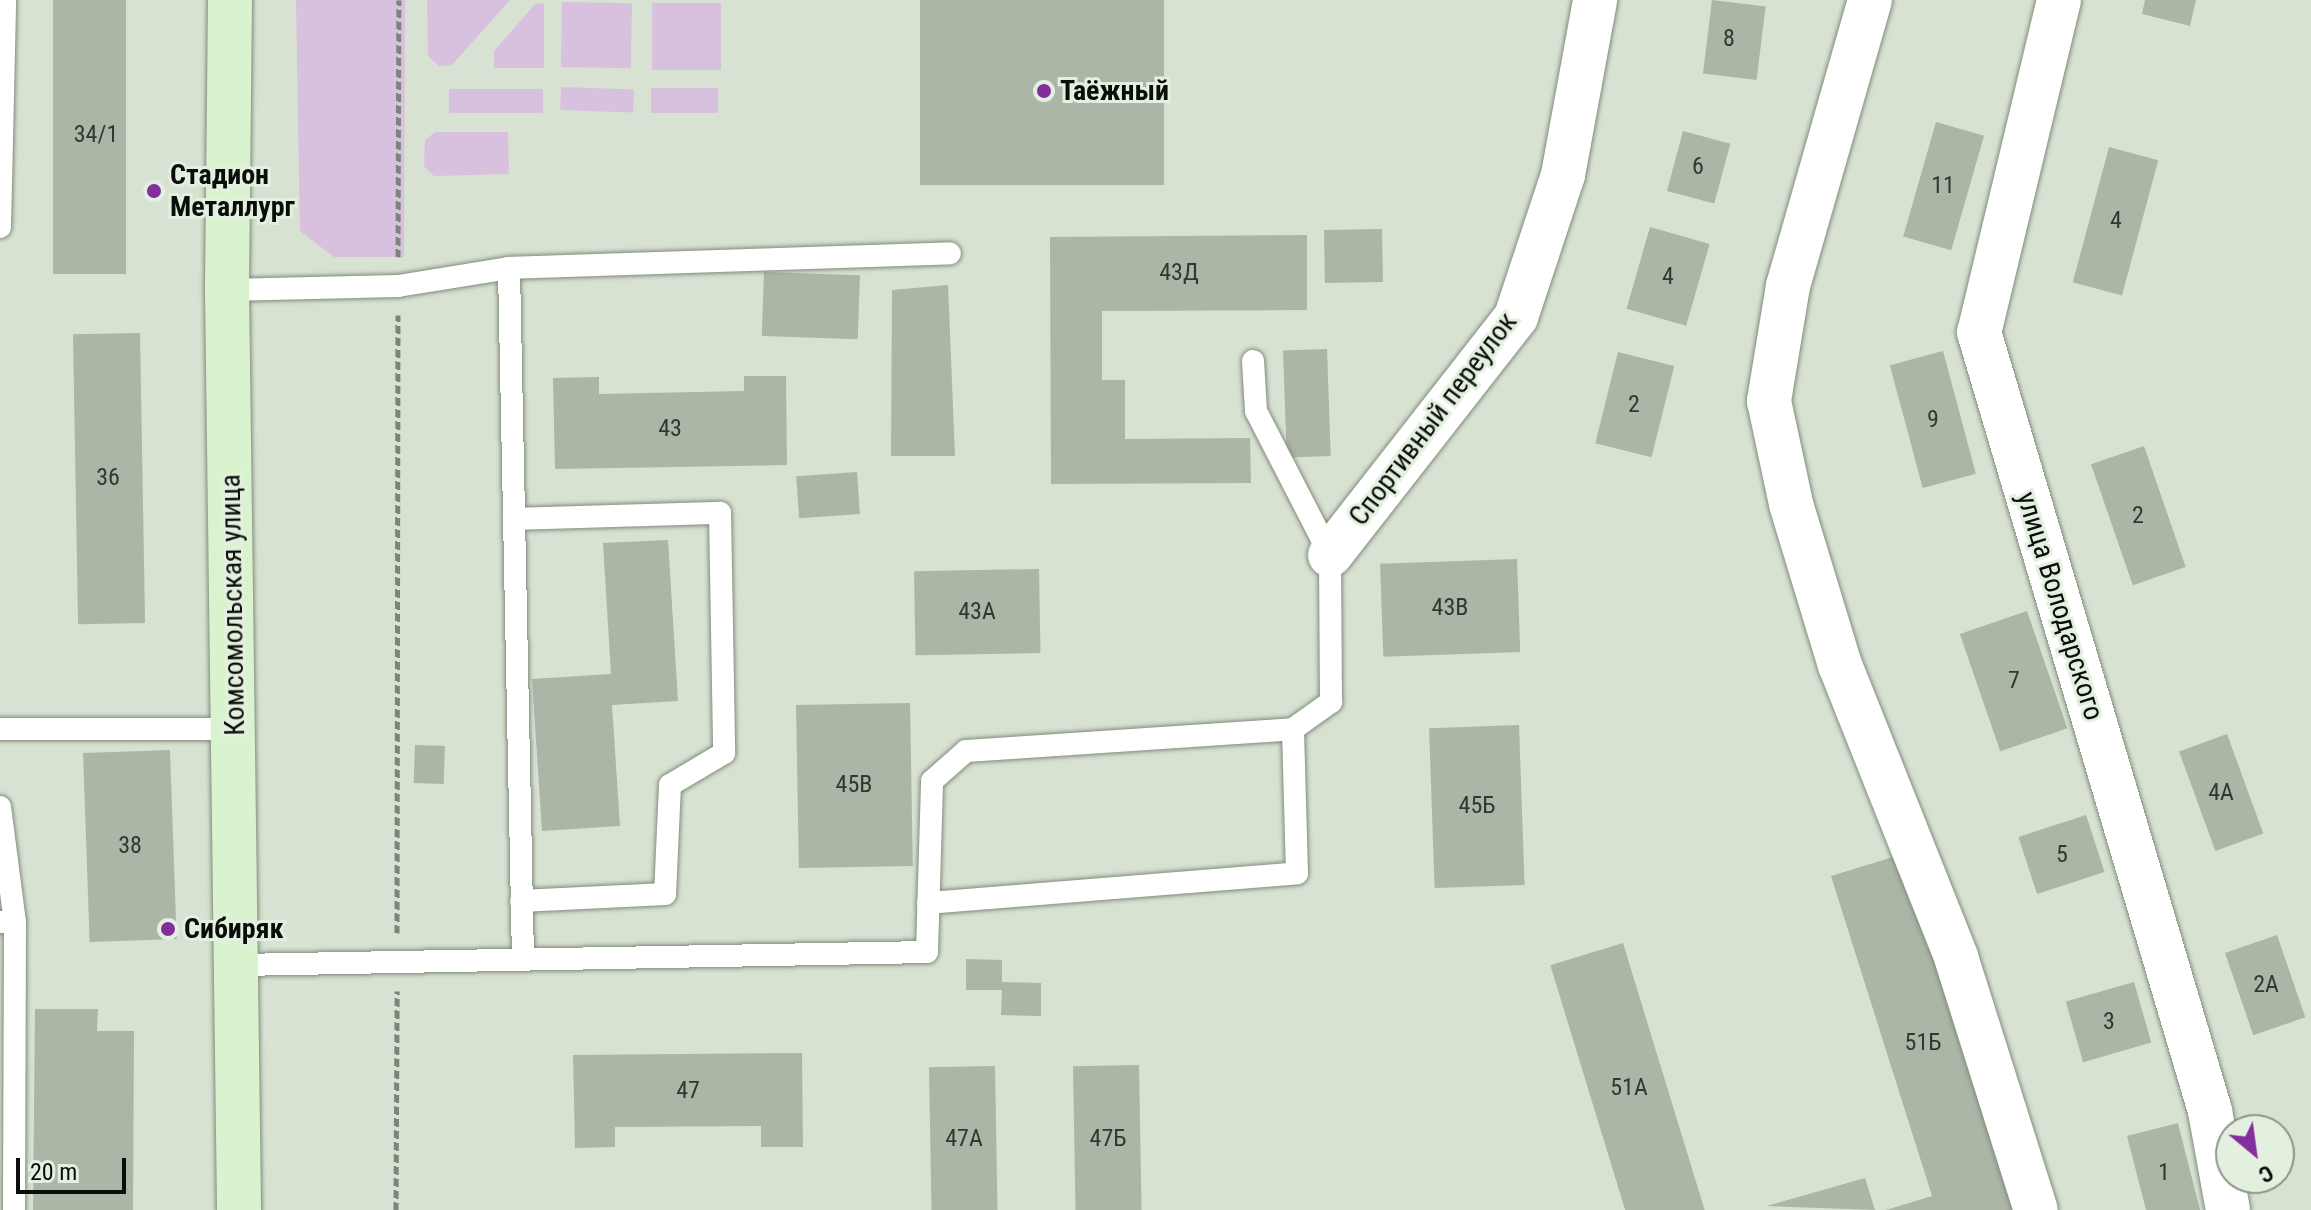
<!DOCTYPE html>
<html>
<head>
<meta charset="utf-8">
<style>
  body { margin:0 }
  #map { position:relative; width:2311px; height:1210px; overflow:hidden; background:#d7e2d2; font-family:"Roboto Condensed",sans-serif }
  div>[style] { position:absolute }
  .green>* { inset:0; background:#d8c1df; transform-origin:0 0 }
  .building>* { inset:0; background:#abb6a7; transform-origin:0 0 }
  .path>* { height:5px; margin-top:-2.5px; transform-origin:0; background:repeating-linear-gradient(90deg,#7d857a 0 8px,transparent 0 12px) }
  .roads { filter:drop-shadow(0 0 2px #818c7d) drop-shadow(0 0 2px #818c7d) }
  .service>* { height:22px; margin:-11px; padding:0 11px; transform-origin:11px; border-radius:11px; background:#fff }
  .minor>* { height:44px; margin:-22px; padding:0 22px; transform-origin:22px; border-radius:22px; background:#fff }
  .secondary>* { height:44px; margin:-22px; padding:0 22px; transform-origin:22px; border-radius:22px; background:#daf3cf }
  .dots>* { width:22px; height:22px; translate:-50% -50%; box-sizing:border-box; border:4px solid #e4f0df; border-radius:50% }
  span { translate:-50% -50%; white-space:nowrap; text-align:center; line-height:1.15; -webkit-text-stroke:6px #e4f0df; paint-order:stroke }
  .number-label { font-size:24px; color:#323830 }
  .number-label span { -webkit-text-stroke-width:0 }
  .poi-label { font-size:28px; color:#0a0e09; font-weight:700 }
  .left { translate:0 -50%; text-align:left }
  .street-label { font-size:28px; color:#0a0e09 }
  .north { position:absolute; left:2215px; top:1114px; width:80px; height:80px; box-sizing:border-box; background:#e4f0df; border:2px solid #8d9689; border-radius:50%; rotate:151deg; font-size:22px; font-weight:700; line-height:32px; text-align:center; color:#0a0e09 }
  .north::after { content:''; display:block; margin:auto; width:28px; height:36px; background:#832e9c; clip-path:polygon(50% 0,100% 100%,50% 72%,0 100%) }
  .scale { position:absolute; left:16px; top:1158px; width:110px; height:36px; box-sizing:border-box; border:4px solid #0a0e09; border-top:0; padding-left:10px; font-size:24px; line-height:28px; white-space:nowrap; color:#0a0e09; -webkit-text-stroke:6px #e4f0df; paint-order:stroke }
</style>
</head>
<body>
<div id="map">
  <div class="green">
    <i style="clip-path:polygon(296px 0,405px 0,404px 257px,334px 257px,300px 231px)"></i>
    <i style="clip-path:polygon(427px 0,510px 0,452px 65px,439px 66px,428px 56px)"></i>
    <i style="left:562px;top:2px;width:70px;height:65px;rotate:1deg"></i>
    <i style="clip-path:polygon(536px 3px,544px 4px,544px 68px,494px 68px,494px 51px)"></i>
    <i style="left:721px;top:3px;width:67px;height:69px;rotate:90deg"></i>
    <i style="left:561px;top:87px;width:73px;height:23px;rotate:2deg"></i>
    <i style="left:651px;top:88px;width:67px;height:25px"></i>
    <i style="left:543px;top:89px;width:24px;height:94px;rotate:90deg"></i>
    <i style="clip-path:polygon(435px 132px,508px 132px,509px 174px,434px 176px,424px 166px,425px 140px)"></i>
  </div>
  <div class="building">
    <i style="left:53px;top:0;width:73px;height:274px"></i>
    <i style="left:920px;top:0;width:244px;height:185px"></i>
    <i style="left:1712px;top:0;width:54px;height:74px;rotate:7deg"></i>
    <i style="clip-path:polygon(2145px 0,2196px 0,2190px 26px,2142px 14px)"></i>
    <i style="left:1936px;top:122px;width:50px;height:119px;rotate:16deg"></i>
    <i style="left:1683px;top:131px;width:49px;height:62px;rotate:15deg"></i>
    <i style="left:2109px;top:147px;width:51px;height:140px;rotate:15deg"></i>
    <i style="left:1650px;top:227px;width:62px;height:85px;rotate:16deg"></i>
    <i style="left:1382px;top:229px;width:53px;height:58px;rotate:89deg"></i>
    <i style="clip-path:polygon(1307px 235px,1307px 310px,1102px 311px,1102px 380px,1125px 380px,1125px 439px,1250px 438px,1251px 483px,1051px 484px,1050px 237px)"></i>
    <i style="left:764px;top:272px;width:96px;height:64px;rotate:2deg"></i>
    <i style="clip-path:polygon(948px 285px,955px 456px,891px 456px,892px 290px)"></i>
    <i style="left:140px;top:333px;width:290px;height:67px;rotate:89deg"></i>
    <i style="left:1327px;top:349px;width:107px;height:44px;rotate:88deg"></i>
    <i style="left:1943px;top:351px;width:127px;height:55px;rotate:75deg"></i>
    <i style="left:1618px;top:352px;width:58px;height:94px;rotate:14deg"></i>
    <i style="clip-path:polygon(744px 376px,786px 376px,787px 465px,555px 469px,553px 378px,599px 377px,599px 394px,744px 391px)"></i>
    <i style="left:2144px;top:446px;width:128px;height:56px;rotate:71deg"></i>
    <i style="left:857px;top:472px;width:42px;height:61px;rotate:86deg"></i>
    <i style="clip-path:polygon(668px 540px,678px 701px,612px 705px,620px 826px,542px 831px,532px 679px,611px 674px,603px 543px)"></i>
    <i style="left:1517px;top:559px;width:93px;height:137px;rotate:88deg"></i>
    <i style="left:1039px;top:569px;width:84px;height:125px;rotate:89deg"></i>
    <i style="left:2027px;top:611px;width:124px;height:71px;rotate:71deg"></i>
    <i style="left:910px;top:703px;width:163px;height:114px;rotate:89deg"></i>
    <i style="left:1519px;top:725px;width:160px;height:90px;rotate:88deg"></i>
    <i style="left:2227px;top:734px;width:106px;height:51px;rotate:70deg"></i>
    <i style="left:415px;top:745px;width:30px;height:38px;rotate:2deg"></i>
    <i style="left:170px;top:750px;width:189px;height:87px;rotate:88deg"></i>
    <i style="left:2086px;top:815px;width:60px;height:71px;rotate:72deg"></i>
    <i style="clip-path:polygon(1903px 854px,2015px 1210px,1886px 1210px,1932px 1196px,1831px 876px)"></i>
    <i style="left:2277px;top:935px;width:87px;height:55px;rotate:71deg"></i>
    <i style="left:1623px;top:943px;width:280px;height:76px;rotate:73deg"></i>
    <i style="clip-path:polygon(966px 959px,1002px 960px,1002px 982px,1041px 983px,1041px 1016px,1001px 1015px,1002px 990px,966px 990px)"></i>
    <i style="left:2134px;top:982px;width:63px;height:71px;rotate:74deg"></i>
    <i style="clip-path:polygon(35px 1009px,98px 1009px,97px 1031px,134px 1031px,133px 1210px,33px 1210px)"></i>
    <i style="clip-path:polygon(802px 1053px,803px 1147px,761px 1147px,761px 1126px,615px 1127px,615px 1147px,575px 1148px,573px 1055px)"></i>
    <i style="left:1139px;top:1065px;width:145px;height:66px;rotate:89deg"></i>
    <i style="left:995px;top:1066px;width:144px;height:66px;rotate:89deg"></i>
    <i style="clip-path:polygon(2178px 1123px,2200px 1210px,2146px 1210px,2127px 1136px)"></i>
    <i style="clip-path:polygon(1865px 1178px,1875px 1210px,1767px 1206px)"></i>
  </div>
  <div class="path">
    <i style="left:398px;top:257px;width:257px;rotate:-89.8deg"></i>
    <i style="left:397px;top:933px;width:618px;rotate:-89.91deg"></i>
    <i style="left:396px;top:1210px;width:219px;rotate:-89.7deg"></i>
  </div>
  <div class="roads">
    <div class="service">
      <i style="left:0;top:227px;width:227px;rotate:-88.7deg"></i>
      <i style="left:509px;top:268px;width:441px;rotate:-1.9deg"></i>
      <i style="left:227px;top:290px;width:171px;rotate:-1.3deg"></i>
      <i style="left:398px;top:286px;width:112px;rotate:-9.2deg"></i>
      <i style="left:509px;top:268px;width:691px;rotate:88.84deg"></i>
      <i style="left:514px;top:519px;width:206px;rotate:-1.7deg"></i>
      <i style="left:720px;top:513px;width:240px;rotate:89deg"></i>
      <i style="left:724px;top:753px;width:63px;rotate:149.3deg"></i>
      <i style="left:670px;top:785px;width:109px;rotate:92.6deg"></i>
      <i style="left:665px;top:894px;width:144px;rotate:177.2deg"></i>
      <i style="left:0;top:729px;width:236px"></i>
      <i style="left:0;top:807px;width:116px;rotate:82.6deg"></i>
      <i style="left:15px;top:922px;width:15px;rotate:180deg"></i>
      <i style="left:928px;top:903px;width:370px;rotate:-4.6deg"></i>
      <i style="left:1297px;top:873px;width:144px;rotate:-91.6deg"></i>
      <i style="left:239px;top:965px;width:688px;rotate:-1.08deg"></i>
      <i style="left:927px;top:952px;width:171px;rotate:-88.3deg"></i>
      <i style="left:932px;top:781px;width:45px;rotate:-41.4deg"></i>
      <i style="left:966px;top:751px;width:328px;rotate:-3.8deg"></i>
      <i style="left:1293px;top:729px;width:47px;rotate:-35.4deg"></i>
      <i style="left:1331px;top:702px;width:147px;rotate:-90.4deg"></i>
      <i style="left:1330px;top:555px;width:162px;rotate:-117.2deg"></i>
      <i style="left:1256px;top:411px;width:50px;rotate:-93.4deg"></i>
      <i style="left:14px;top:1210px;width:288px;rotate:-89.8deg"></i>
    </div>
    <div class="minor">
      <i style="left:1870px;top:0;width:298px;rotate:106deg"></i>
      <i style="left:1788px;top:286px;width:117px;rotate:99.4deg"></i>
      <i style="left:1769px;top:401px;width:105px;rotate:77.9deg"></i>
      <i style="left:1791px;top:504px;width:168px;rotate:73.1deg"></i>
      <i style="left:1840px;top:665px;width:314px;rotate:68.3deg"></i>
      <i style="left:1956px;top:957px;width:265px;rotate:72.5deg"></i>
      <i style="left:2059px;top:0;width:342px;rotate:103.5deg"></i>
      <i style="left:1979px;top:332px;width:813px;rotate:73.48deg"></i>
      <i style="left:2210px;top:1111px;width:101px;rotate:79.7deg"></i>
      <i style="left:1330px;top:555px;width:302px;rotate:-52deg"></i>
      <i style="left:1516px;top:317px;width:150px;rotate:-71.7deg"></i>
      <i style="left:1563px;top:175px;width:178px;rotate:-79.6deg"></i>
    </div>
    <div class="secondary">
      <i style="left:230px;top:0;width:290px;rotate:90.6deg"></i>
      <i style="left:227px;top:290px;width:920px;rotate:89.25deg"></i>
    </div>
  </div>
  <div class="dots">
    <i style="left:1044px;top:91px;background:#832e9c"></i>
    <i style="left:154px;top:191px;background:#832e9c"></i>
    <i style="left:168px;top:929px;background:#832e9c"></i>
  </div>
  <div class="number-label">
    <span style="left:1729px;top:39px">8</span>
    <span style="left:96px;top:135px">34/1</span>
    <span style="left:1698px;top:167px">6</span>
    <span style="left:1943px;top:186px">11</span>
    <span style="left:2116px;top:221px">4</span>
    <span style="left:1179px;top:273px">43Д</span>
    <span style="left:1668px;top:277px">4</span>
    <span style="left:1634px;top:405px">2</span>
    <span style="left:1933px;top:420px">9</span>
    <span style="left:670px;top:429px">43</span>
    <span style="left:108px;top:478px">36</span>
    <span style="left:2138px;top:516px">2</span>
    <span style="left:1450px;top:608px">43В</span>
    <span style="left:977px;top:612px">43А</span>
    <span style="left:2014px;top:681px">7</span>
    <span style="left:854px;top:785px">45В</span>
    <span style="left:2221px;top:793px">4А</span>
    <span style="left:1477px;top:806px">45Б</span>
    <span style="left:130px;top:846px">38</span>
    <span style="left:2062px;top:855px">5</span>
    <span style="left:2266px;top:985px">2А</span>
    <span style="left:2109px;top:1022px">3</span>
    <span style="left:1923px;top:1043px">51Б</span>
    <span style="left:1629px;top:1088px">51А</span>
    <span style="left:688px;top:1091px">47</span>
    <span style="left:964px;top:1139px">47А</span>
    <span style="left:1108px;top:1139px">47Б</span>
    <span style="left:2164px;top:1173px">1</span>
  </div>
  <div class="poi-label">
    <span class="left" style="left:1060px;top:91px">Таёжный</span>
    <span class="left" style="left:170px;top:191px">Стадион<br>Металлург</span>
    <span class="left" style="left:184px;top:929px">Сибиряк</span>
  </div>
  <div class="street-label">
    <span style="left:1433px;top:419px;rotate:-53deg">Спортивный переулок</span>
    <span style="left:233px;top:605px;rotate:-91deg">Комсомольская улица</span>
    <span style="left:2060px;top:606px;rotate:73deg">улица Володарского</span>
  </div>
  <div class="north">С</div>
  <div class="scale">20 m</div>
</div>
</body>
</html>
